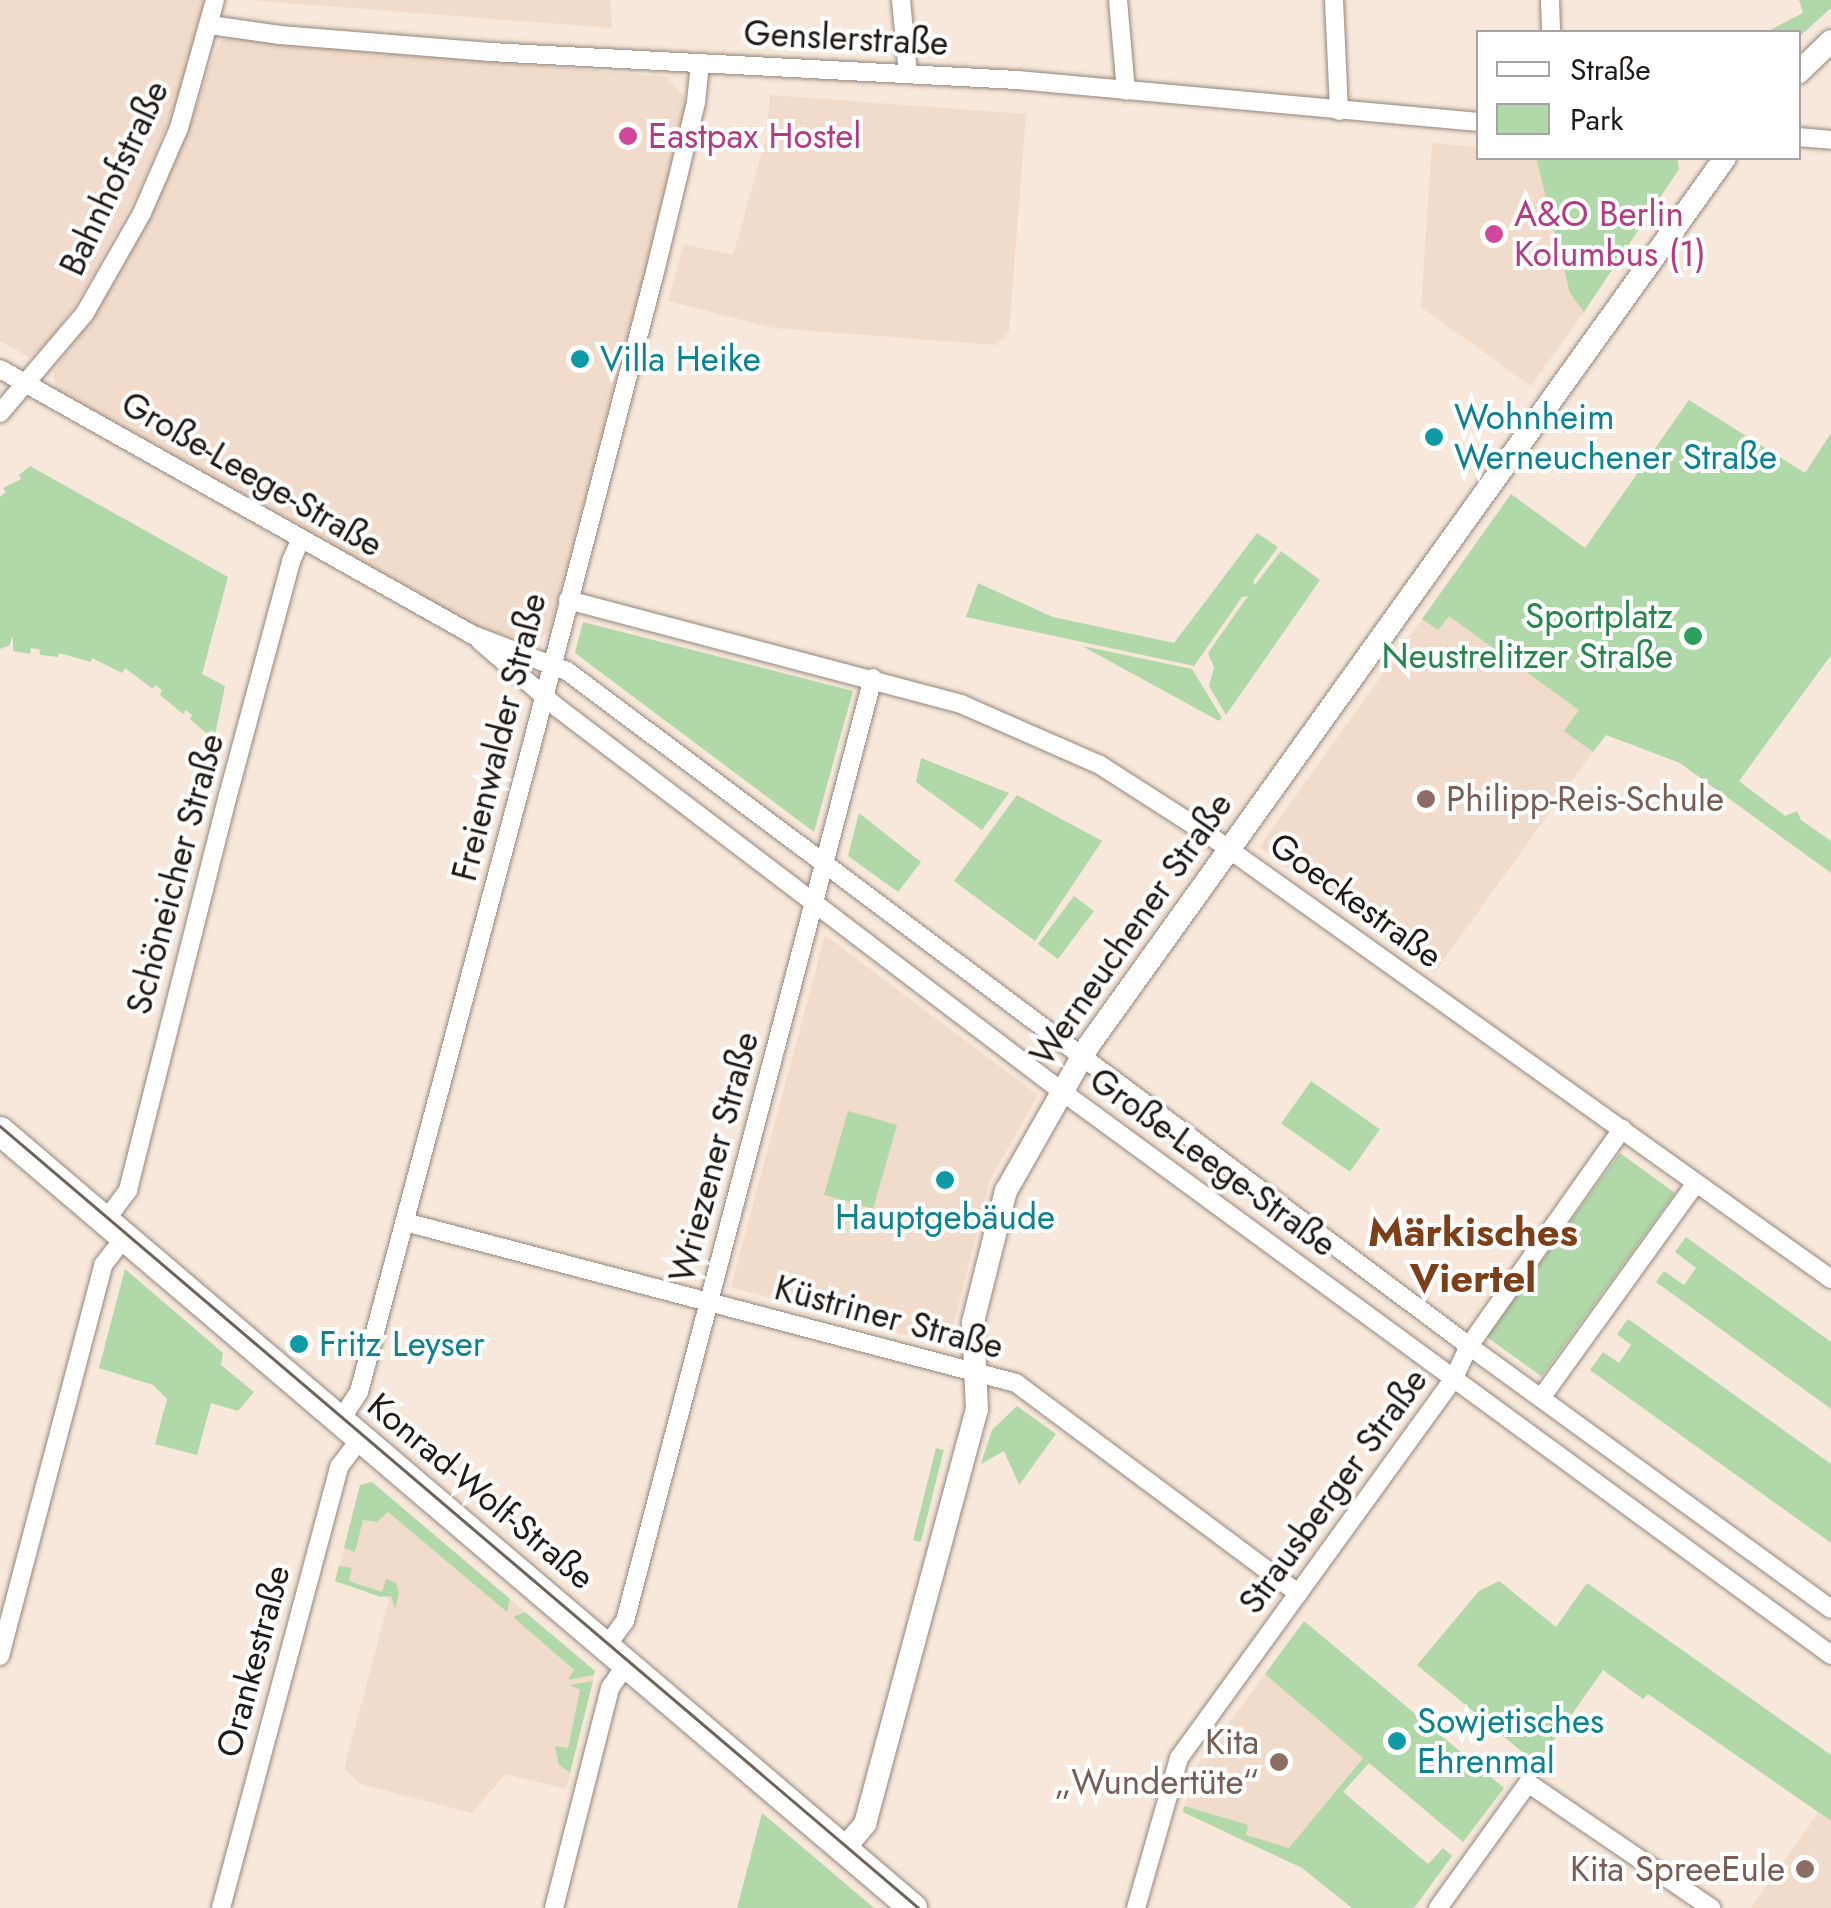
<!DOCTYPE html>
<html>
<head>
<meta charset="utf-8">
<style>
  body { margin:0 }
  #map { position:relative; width:1831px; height:1908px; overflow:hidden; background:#f7e8db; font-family:Jost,sans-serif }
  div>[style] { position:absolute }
  .built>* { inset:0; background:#f1dbca }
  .green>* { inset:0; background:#b1d8a9; transform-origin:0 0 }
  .roads { filter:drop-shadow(0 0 2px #94867b) drop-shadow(0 0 2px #94867b) }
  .minor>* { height:18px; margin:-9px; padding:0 9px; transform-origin:9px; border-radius:9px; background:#fff }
  .tertiary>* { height:22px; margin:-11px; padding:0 11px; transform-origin:11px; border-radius:11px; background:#fff }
  .secondary>* { height:28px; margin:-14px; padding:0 14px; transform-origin:14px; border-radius:14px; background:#fff }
  .tram>* { height:2.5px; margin:-1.25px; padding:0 1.25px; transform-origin:1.25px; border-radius:1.25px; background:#6c635b }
  .dots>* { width:28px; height:28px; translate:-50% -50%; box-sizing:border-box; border:5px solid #fff; border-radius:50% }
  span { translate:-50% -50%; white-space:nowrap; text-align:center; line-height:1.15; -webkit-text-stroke:8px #fff; paint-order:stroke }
  .street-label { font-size:35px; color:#201a16 }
  .hotel-label { font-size:35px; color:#b23c85 }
  .left { translate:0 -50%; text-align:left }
  .culture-label { font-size:35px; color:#0d838f }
  .leisure-label { font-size:35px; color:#27864d }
  .right { translate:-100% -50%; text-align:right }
  .education-label { font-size:35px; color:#785e54 }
  .quarter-label { font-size:40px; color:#7d3f18; font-weight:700 }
  .legend { position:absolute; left:1476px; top:30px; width:325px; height:130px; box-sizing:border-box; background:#fff; border:2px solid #a6a3a2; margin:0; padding:12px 18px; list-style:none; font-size:30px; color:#201a16 }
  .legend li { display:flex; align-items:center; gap:20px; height:50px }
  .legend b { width:50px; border:2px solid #a6a3a2 }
</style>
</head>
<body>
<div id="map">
  <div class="built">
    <i style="clip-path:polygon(0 0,205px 0,184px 83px,141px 186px,84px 291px,51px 339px,29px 357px,0 341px)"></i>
    <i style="clip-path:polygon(246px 0,610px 0,612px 28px,430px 14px)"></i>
    <i style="clip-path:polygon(228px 38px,666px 77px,685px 97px,686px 116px,550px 630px,539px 640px,523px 641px,469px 624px,55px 389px,54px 372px,125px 263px,190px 126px,213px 56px,221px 40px)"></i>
    <i style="clip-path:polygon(770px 95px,1026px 114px,1009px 332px,996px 345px,774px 328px,668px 301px,684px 244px,733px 255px,767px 135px)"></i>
    <i style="clip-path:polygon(1432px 143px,1478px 147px,1478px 158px,1536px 158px,1570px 293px,1584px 312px,1531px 386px,1421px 307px)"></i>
    <i style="clip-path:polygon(1449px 615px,1580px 710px,1565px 731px,1593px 752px,1434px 973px,1259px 847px,1422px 619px,1438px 630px)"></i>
    <i style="clip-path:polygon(825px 935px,1038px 1095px,990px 1180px,948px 1346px,731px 1287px)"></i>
    <i style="clip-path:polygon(388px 1511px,506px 1611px,510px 1599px,525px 1612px,514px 1617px,574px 1671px,568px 1680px,594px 1675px,593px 1681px,571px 1685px,580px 1690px,568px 1749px,555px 1747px,565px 1771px,570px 1773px,566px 1789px,505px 1774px,472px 1813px,360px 1784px,344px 1769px,389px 1600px,383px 1593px,391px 1596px,395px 1608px,386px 1579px,382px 1592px,348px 1581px,351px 1568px,339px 1566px,344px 1548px,355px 1551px,363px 1519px,374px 1523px)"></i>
    <i style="clip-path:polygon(1265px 1674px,1363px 1757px,1289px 1848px,1245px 1835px,1185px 1807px,1196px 1767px)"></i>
    <i style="clip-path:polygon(1818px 1813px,1831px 1822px,1831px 1908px,1751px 1908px)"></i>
  </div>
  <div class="green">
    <i style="clip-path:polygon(1799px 0,1831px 0,1831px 8px,1799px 37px,1798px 32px,1766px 32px,1803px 13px)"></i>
    <i style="clip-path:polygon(1536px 158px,1677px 158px,1679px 169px,1584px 312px,1570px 293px)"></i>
    <i style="clip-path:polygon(1689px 400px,1805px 473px,1831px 433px,1831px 655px,1739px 781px,1785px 816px,1797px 811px,1801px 820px,1831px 841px,1831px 873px,1680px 763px,1606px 735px,1593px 752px,1564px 731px,1579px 710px,1449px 616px,1438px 630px,1422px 619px,1511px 494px,1585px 548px)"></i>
    <i style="clip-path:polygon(30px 466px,228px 577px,202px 674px,225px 686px,214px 740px,190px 719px,192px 715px,186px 710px,183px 714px,160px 695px,162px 690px,155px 685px,153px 689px,125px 668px,122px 673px,92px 658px,91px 662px,59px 653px,58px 657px,40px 655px,39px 649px,31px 648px,30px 654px,13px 651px,13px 636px,9px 646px,0 649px,0 497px,6px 492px,3px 488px,21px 479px,19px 475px)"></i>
    <i style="clip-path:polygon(1257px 533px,1278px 547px,1253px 581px,1255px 585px,1281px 551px,1320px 580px,1226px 715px,1209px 686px,1214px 667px,1208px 653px,1248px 596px,1242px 597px,1194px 666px,966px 617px,978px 583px,1053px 617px,1174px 643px)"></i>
    <i style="clip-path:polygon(583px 622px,853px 691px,814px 832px,575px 653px)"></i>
    <i style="clip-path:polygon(1082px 646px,1192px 669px,1222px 718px,1219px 721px)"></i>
    <i style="clip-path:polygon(921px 758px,1009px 793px,982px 830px,916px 782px)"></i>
    <i style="clip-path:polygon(1017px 795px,1102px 841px,1035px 941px,954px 881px)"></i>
    <i style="clip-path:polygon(859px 813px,921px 862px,898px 892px,848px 856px)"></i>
    <i style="left:1074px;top:896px;width:25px;height:60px;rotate:37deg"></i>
    <i style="left:1311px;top:1081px;width:84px;height:52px;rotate:35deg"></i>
    <i style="left:848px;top:1111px;width:51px;height:87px;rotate:16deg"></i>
    <i style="left:1620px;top:1153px;width:68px;height:227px;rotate:36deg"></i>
    <i style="clip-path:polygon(1686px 1237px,1831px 1342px,1831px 1409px,1656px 1282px,1664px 1271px,1684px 1285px,1696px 1268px,1675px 1252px)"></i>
    <i style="clip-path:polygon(125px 1269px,223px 1353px,221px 1365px,254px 1392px,238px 1411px,211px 1403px,197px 1455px,155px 1444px,167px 1399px,153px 1385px,99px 1368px)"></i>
    <i style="clip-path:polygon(1628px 1319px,1831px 1464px,1831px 1543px,1590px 1370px,1603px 1352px,1619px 1363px,1631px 1345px,1617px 1334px)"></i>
    <i style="clip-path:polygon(1017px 1406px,1056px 1434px,1019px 1485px,1004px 1451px,981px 1464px,992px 1430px)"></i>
    <i style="left:936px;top:1448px;width:8px;height:95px;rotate:14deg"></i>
    <i style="clip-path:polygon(372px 1482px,510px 1599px,507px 1612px,388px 1512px,377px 1522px,363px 1520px,355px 1552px,344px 1548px,360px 1485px)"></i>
    <i style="clip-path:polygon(339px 1566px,352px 1568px,349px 1581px,382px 1592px,386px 1579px,396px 1583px,399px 1593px,395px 1609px,391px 1596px,381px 1597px,335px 1581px)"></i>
    <i style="clip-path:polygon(1499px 1581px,1556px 1627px,1587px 1583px,1831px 1755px,1831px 1821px,1648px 1694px,1643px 1699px,1603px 1670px,1537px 1764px,1417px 1665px,1479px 1591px)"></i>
    <i style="clip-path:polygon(525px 1612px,595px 1671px,594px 1675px,568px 1680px,574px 1670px,513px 1617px)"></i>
    <i style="clip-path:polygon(1304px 1621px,1504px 1788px,1463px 1842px,1369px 1763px,1343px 1792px,1428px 1864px,1443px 1848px,1452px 1856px,1414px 1908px,1352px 1908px,1302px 1868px,1183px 1812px,1184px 1806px,1248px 1825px,1246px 1835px,1289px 1848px,1363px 1758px,1265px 1674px)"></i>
    <i style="clip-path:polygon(593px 1681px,570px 1773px,559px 1765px,555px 1746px,568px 1748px,580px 1690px,570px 1685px)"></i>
    <i style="clip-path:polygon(762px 1813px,874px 1908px,737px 1908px)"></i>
  </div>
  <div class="roads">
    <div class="minor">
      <i style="left:901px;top:0;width:74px;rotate:84.6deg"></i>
      <i style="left:1118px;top:0;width:91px;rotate:85deg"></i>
      <i style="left:1334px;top:0;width:111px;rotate:87.4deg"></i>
      <i style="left:1550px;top:0;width:32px;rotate:88deg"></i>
      <i style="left:210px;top:25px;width:71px;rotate:8.1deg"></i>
      <i style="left:280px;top:35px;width:211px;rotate:4.6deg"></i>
      <i style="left:490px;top:52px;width:529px;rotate:3.04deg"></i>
      <i style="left:1018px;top:80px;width:462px;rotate:5.2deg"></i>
      <i style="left:1798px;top:137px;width:33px;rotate:5deg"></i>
      <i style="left:0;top:369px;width:543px;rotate:29.35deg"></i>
      <i style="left:473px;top:635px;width:101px;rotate:21deg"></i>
      <i style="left:567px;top:671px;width:1127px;rotate:36.81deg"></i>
      <i style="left:1469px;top:1346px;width:447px;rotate:36deg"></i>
      <i style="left:0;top:413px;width:131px;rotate:-49.6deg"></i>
      <i style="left:85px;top:313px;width:115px;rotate:-60.3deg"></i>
      <i style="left:142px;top:213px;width:93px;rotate:-66.5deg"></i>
      <i style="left:179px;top:128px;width:133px;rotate:-74.3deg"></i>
      <i style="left:568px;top:600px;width:407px;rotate:14.8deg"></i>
      <i style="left:961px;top:704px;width:152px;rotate:23.7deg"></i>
      <i style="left:1100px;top:765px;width:130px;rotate:32.7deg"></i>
      <i style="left:1209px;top:835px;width:764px;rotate:35.52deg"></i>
      <i style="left:480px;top:641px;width:103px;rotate:40.7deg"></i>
      <i style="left:558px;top:708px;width:631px;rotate:37.27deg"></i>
      <i style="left:1060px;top:1090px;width:956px;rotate:36.23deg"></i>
      <i style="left:105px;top:1221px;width:39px;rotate:-53deg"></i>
      <i style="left:128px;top:1190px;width:403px;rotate:-75.8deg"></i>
      <i style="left:227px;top:799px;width:246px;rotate:-74.9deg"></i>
      <i style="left:291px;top:561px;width:24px;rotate:-66deg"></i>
      <i style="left:405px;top:1222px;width:632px;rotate:14.76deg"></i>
      <i style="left:1016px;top:1383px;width:352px;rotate:36.7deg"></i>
      <i style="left:1541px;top:1398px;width:265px;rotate:-54.2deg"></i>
      <i style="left:340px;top:1421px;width:35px;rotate:-57deg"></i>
      <i style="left:359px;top:1392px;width:651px;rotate:-75.05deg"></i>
      <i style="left:527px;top:763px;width:507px;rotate:-75.39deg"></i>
      <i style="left:655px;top:272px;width:175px;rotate:-76.4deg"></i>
      <i style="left:696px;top:102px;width:39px;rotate:-84deg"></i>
      <i style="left:606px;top:1647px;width:32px;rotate:-54deg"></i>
      <i style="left:625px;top:1621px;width:975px;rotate:-75.27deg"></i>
      <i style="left:0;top:1656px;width:404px;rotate:-75.2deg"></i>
      <i style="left:103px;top:1265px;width:36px;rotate:-52deg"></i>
      <i style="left:221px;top:1908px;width:457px;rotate:-75deg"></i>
      <i style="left:339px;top:1467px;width:36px;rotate:-53deg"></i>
      <i style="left:554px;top:1908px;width:227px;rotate:-75.7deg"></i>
      <i style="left:610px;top:1688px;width:29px;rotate:-55deg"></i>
      <i style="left:1136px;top:1908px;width:156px;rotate:-74deg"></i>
      <i style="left:1179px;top:1758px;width:467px;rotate:-54.1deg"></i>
      <i style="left:1453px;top:1380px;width:38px;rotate:-65deg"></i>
      <i style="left:1469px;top:1346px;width:266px;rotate:-54.8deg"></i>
      <i style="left:1438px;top:1908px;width:154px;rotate:-54.2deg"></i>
      <i style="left:1528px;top:1783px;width:222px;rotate:34.3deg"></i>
    </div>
    <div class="tertiary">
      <i style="left:1798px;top:73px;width:46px;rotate:-44.1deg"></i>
      <i style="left:844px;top:1849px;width:33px;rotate:-50deg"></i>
      <i style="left:865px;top:1824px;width:429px;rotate:-74.9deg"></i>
      <i style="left:977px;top:1410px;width:88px;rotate:-92.6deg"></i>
      <i style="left:973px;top:1322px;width:135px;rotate:-75.9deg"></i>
      <i style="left:1006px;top:1191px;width:168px;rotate:-60.4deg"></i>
      <i style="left:1089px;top:1045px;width:1091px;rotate:-54.36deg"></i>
    </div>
    <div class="secondary">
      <i style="left:0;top:1131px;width:1199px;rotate:40.4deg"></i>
    </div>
  </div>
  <div class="tram">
    <i style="left:0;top:1126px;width:1207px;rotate:40.4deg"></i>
  </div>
  <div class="dots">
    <i style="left:628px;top:136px;background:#d1479c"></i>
    <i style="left:1494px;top:234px;background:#d1479c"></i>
    <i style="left:580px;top:359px;background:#0f9aa8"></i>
    <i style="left:1434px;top:437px;background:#0f9aa8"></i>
    <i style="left:1693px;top:636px;background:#2e9e5b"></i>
    <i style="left:1426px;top:799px;background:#8d6e63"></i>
    <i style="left:945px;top:1180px;background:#0f9aa8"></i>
    <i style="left:299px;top:1344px;background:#0f9aa8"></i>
    <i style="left:1397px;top:1741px;background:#0f9aa8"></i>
    <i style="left:1279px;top:1762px;background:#8d6e63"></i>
    <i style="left:1805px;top:1869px;background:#8d6e63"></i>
  </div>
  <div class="street-label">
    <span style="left:846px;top:38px;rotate:3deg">Genslerstraße</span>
    <span style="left:114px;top:178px;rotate:-65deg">Bahnhofstraße</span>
    <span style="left:252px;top:474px;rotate:30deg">Große-Leege-Straße</span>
    <span style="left:499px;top:737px;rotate:-76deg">Freienwalder Straße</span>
    <span style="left:175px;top:874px;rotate:-75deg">Schöneicher Straße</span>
    <span style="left:1356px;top:900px;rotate:36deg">Goeckestraße</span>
    <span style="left:1131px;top:929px;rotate:-55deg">Werneuchener Straße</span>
    <span style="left:714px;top:1157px;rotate:-75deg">Wriezener Straße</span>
    <span style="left:1213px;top:1162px;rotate:36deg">Große-Leege-Straße</span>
    <span style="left:889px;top:1317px;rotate:15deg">Küstriner Straße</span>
    <span style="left:481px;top:1491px;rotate:40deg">Konrad-Wolf-Straße</span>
    <span style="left:1333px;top:1491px;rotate:-54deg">Strausberger Straße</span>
    <span style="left:253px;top:1661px;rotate:-75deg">Orankestraße</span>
  </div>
  <div class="hotel-label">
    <span class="left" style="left:648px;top:136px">Eastpax Hostel</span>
    <span class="left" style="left:1514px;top:234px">A&amp;O Berlin<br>Kolumbus (1)</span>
  </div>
  <div class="culture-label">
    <span class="left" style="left:600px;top:359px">Villa Heike</span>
    <span class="left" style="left:1454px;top:437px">Wohnheim<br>Werneuchener Straße</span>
    <span style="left:945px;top:1217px">Hauptgebäude</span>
    <span class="left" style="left:319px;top:1344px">Fritz Leyser</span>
    <span class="left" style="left:1417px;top:1741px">Sowjetisches<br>Ehrenmal</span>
  </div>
  <div class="leisure-label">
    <span class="right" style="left:1673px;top:636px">Sportplatz<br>Neustrelitzer Straße</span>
  </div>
  <div class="education-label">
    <span class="left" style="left:1446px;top:799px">Philipp-Reis-Schule</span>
    <span class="right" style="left:1259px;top:1762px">Kita<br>„Wundertüte“</span>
    <span class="right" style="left:1785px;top:1869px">Kita SpreeEule</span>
  </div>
  <div class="quarter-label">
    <span style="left:1473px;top:1255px">Märkisches<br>Viertel</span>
  </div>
  <ul class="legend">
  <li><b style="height:12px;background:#fff"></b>Straße</li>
  <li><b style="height:28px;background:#b1d8a9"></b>Park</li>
  </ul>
</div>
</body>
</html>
